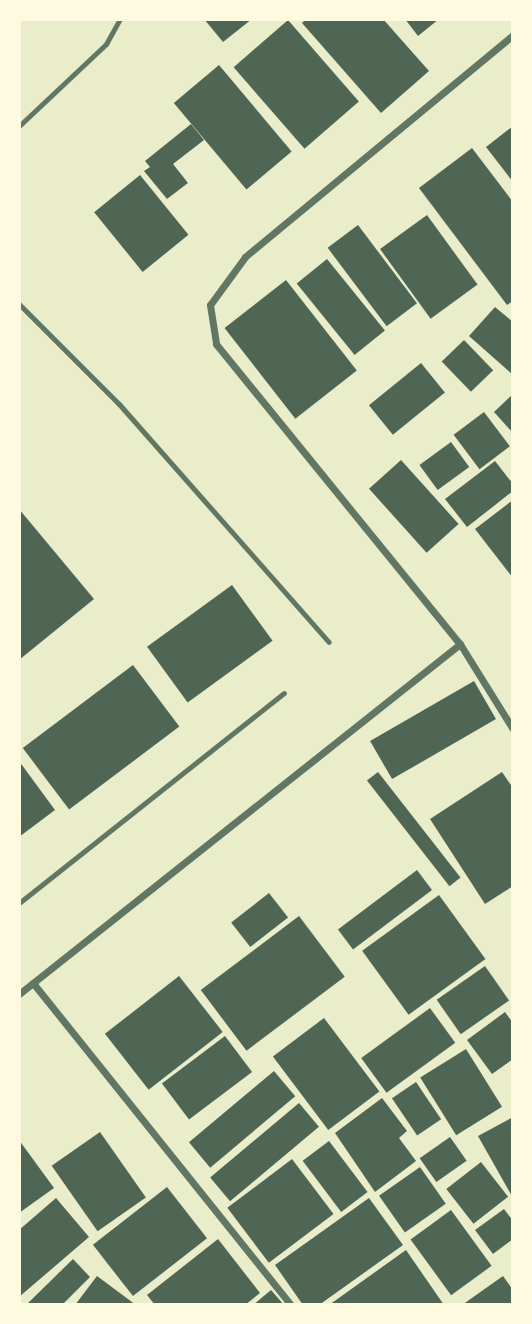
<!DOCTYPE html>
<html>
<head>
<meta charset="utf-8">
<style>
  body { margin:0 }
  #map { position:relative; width:532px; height:1324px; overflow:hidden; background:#e9edc9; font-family:"Nunito Sans",sans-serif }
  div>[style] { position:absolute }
  .building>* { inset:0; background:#4f6655; transform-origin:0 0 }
  .service>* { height:5px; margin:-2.5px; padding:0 2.5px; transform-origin:2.5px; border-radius:2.5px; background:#617663 }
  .minor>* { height:7px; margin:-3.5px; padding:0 3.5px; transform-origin:3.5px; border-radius:3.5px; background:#617663 }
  span { translate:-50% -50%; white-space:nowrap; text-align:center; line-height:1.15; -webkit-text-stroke:5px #fefae0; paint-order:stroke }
  .frame { position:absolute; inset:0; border:21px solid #fefae0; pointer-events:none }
</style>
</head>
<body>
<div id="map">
  <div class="building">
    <i style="clip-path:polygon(204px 19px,252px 19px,223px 42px)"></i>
    <i style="clip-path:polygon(306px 19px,383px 19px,429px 71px,381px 113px,302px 23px)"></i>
    <i style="clip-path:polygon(405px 19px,439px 19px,418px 36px)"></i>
    <i style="left:288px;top:20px;width:108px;height:72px;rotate:49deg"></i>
    <i style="left:219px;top:65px;width:113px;height:59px;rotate:50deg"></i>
    <i style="clip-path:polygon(191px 124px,204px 140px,173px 164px,188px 183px,167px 199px,144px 171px,150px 167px,145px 161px)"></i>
    <i style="clip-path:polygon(513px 126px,513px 182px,486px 147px)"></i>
    <i style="clip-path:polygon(472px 148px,513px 202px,513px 301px,507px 305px,419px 188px)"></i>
    <i style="left:140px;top:175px;width:77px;height:59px;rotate:51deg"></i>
    <i style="left:427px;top:215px;width:86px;height:58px;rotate:54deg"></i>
    <i style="left:358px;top:225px;width:98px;height:38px;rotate:53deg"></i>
    <i style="left:327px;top:259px;width:92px;height:39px;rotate:51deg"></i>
    <i style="left:286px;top:280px;width:115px;height:78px;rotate:52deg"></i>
    <i style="clip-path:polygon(495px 307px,513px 322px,513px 375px,469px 336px)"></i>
    <i style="left:464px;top:340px;width:42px;height:31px;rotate:46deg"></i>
    <i style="left:421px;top:363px;width:38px;height:67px;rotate:51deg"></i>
    <i style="clip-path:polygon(513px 394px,513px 433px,494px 412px)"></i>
    <i style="left:484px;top:412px;width:43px;height:38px;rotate:53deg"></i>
    <i style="left:451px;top:442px;width:31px;height:39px;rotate:54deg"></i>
    <i style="left:401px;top:460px;width:86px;height:43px;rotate:48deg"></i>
    <i style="clip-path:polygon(495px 461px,513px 484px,513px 491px,467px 527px,445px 499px)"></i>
    <i style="clip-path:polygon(513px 500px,513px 578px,475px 529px)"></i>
    <i style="clip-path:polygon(19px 509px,94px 599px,19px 660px)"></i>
    <i style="left:232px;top:585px;width:69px;height:105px;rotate:54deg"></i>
    <i style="left:133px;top:665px;width:77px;height:138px;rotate:53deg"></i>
    <i style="left:474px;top:681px;width:44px;height:120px;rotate:60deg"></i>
    <i style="clip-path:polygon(19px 761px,55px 810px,19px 837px)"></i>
    <i style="left:378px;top:772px;width:134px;height:14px;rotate:52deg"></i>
    <i style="clip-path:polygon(502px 772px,513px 788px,513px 886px,485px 904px,430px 819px)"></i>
    <i style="left:417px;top:870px;width:25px;height:99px;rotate:53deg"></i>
    <i style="left:269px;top:893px;width:31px;height:48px;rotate:52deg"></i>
    <i style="left:439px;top:895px;width:79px;height:95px;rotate:54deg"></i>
    <i style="left:299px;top:916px;width:76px;height:123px;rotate:53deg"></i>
    <i style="left:485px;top:966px;width:42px;height:59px;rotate:55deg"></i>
    <i style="left:179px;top:976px;width:71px;height:94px;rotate:52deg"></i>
    <i style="left:430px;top:1008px;width:43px;height:85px;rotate:54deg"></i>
    <i style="clip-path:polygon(505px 1012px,513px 1023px,513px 1059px,492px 1074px,467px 1040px)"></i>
    <i style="left:324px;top:1018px;width:92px;height:64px;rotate:53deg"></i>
    <i style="left:225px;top:1036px;width:45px;height:79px;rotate:53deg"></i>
    <i style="left:466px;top:1049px;width:68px;height:54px;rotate:58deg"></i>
    <i style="left:274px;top:1071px;width:33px;height:111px;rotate:50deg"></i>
    <i style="left:416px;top:1082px;width:45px;height:29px;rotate:56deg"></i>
    <i style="clip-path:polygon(382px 1098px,407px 1131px,399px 1138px,416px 1161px,375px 1192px,335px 1133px)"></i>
    <i style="left:299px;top:1103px;width:31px;height:116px;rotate:50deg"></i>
    <i style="clip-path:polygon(513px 1117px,513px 1198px,478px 1136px)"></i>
    <i style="left:100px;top:1132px;width:80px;height:59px;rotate:55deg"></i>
    <i style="left:450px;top:1137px;width:29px;height:37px;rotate:55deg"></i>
    <i style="clip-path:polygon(19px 1140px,54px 1188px,19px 1213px)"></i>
    <i style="left:329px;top:1141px;width:64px;height:33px;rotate:53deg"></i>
    <i style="left:292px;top:1159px;width:69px;height:81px;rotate:53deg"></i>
    <i style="left:481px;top:1162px;width:44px;height:44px;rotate:52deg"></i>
    <i style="left:420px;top:1167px;width:45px;height:50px;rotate:55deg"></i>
    <i style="left:167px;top:1187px;width:65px;height:94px;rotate:52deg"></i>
    <i style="clip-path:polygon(56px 1198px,89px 1237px,19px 1297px,19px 1230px)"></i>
    <i style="clip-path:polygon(369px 1198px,403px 1245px,319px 1305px,303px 1305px,275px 1265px)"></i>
    <i style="clip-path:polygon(504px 1209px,513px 1221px,513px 1239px,493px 1254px,475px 1230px)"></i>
    <i style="left:451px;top:1210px;width:69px;height:50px;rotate:54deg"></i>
    <i style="clip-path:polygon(218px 1239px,260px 1293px,245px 1305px,155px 1305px,147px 1295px)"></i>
    <i style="clip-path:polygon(406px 1250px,444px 1305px,329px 1305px)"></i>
    <i style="clip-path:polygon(73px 1259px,90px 1277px,62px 1305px,26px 1305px)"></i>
    <i style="clip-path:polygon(97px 1276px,136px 1305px,75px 1305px)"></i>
    <i style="clip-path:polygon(503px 1276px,513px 1290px,513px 1305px,462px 1305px)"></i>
    <i style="clip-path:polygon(271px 1290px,284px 1305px,253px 1305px)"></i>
  </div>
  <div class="service">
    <i style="left:19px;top:126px;width:120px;rotate:-43.3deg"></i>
    <i style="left:106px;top:44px;width:29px;rotate:-61deg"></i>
    <i style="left:19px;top:304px;width:141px;rotate:45deg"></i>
    <i style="left:119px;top:404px;width:317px;rotate:48.6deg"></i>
    <i style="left:19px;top:903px;width:338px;rotate:-38.4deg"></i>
  </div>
  <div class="minor">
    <i style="left:513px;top:35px;width:348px;rotate:140.4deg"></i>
    <i style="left:245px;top:257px;width:59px;rotate:126.1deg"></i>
    <i style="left:210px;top:305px;width:39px;rotate:81deg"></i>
    <i style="left:216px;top:344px;width:387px;rotate:50.9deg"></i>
    <i style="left:460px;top:644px;width:100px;rotate:58.1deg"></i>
    <i style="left:33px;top:983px;width:413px;rotate:51.3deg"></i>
    <i style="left:19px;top:994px;width:563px;rotate:-38.44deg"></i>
  </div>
  <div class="frame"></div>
</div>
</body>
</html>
